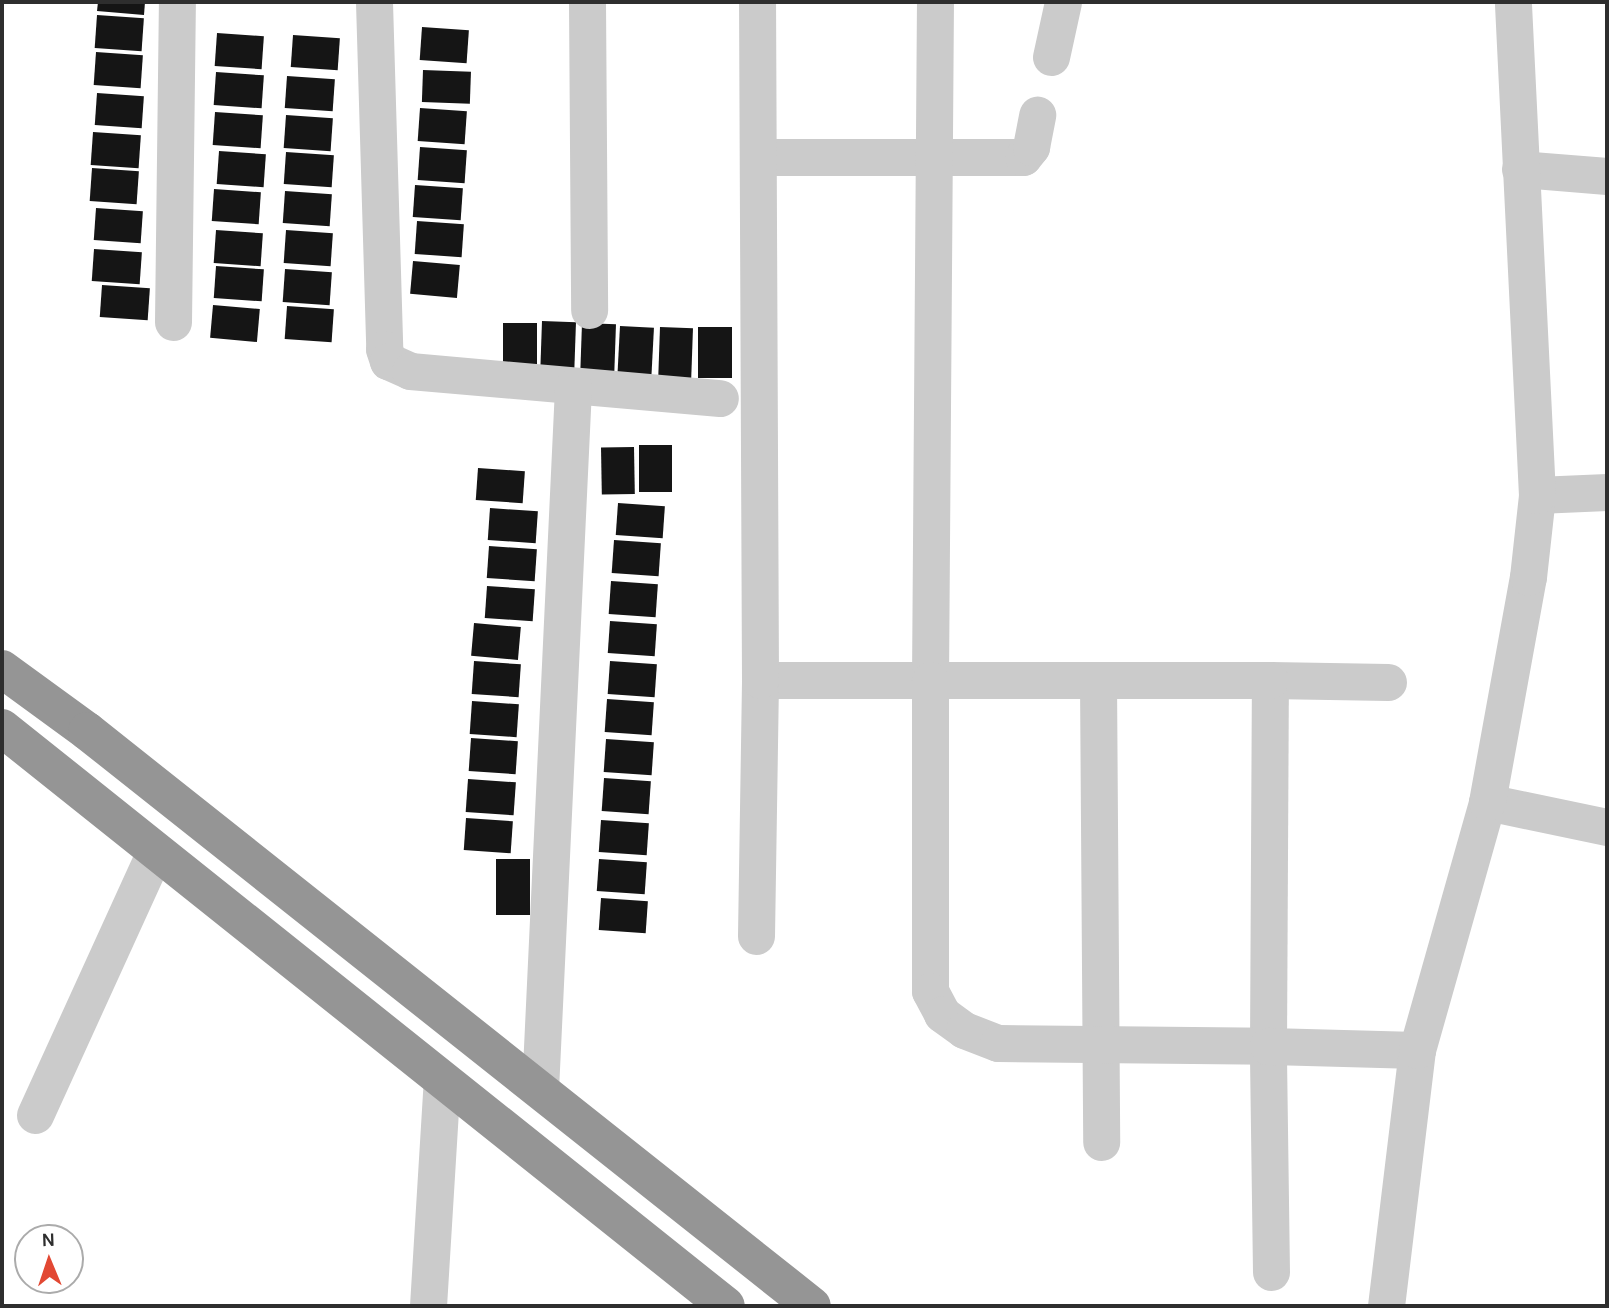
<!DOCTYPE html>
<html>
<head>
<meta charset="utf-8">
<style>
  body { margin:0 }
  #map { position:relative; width:1609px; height:1308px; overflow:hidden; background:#fff; font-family:Karla,sans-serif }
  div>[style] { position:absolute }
  .building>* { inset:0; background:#151515; transform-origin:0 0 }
  .minor>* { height:37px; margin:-18.5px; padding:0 18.5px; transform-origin:18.5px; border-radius:18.5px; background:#cbcbcb }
  .highway>* { height:38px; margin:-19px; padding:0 19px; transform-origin:19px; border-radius:19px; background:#959595 }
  span { translate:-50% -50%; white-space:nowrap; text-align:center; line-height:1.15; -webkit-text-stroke:7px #fff; paint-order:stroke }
  .frame { position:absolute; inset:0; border:4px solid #2e2e2e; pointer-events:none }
  .north { position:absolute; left:14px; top:1224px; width:70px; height:70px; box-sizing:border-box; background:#fff; border:2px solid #ababab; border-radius:50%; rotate:358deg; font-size:19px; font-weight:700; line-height:28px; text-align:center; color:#2e2e2e }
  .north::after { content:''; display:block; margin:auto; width:24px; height:32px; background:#e24833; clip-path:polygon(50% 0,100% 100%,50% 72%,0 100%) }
</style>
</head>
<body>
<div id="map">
  <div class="building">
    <i style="clip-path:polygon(98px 2px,145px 2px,144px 15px,97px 11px)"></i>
    <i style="left:97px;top:15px;width:47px;height:33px;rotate:4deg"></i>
    <i style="left:422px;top:27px;width:47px;height:33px;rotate:4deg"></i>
    <i style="left:217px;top:33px;width:47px;height:33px;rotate:4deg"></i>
    <i style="left:293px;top:35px;width:47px;height:32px;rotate:4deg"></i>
    <i style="left:96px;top:52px;width:47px;height:33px;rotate:4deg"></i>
    <i style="left:423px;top:70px;width:48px;height:32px;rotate:2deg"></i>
    <i style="left:216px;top:72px;width:48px;height:33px;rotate:4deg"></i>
    <i style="left:287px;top:76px;width:48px;height:32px;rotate:4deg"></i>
    <i style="left:97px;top:93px;width:47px;height:32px;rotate:4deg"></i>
    <i style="left:420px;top:108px;width:47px;height:33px;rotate:4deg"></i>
    <i style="left:215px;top:112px;width:48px;height:33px;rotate:4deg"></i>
    <i style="left:286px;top:115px;width:47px;height:33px;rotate:4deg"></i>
    <i style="left:93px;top:132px;width:48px;height:33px;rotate:4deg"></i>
    <i style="left:420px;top:147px;width:47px;height:33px;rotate:4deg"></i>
    <i style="left:219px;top:151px;width:47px;height:33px;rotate:4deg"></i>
    <i style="left:286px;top:152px;width:48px;height:32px;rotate:4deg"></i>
    <i style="left:92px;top:168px;width:47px;height:33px;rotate:4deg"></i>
    <i style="left:415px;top:185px;width:48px;height:32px;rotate:4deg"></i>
    <i style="left:214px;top:189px;width:47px;height:32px;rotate:4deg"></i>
    <i style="left:285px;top:191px;width:47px;height:32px;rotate:4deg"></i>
    <i style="left:96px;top:208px;width:47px;height:32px;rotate:4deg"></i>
    <i style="left:417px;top:221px;width:47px;height:33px;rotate:4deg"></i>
    <i style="left:216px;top:230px;width:47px;height:33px;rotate:4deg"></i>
    <i style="left:286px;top:230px;width:47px;height:33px;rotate:4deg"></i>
    <i style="left:94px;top:249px;width:48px;height:32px;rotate:4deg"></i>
    <i style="left:413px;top:261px;width:47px;height:33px;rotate:5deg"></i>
    <i style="left:216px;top:266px;width:48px;height:32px;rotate:4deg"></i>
    <i style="left:285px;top:269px;width:47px;height:33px;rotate:4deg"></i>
    <i style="left:102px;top:285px;width:48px;height:32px;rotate:4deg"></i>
    <i style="left:213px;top:305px;width:47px;height:33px;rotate:5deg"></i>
    <i style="left:287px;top:306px;width:47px;height:33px;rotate:4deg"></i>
    <i style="left:542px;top:321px;width:34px;height:51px;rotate:2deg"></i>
    <i style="left:503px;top:323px;width:34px;height:44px"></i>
    <i style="left:582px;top:323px;width:34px;height:51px;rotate:2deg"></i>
    <i style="left:620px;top:326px;width:34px;height:52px;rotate:3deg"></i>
    <i style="left:660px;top:327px;width:33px;height:51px;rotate:2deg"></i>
    <i style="left:698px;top:327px;width:34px;height:51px"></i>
    <i style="left:639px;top:445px;width:33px;height:47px"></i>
    <i style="left:634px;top:447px;width:47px;height:33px;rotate:89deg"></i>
    <i style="left:478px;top:468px;width:47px;height:32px;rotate:4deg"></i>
    <i style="left:618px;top:503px;width:47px;height:32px;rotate:4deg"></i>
    <i style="left:490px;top:508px;width:48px;height:32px;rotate:4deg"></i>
    <i style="left:614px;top:540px;width:47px;height:33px;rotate:4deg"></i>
    <i style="left:489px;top:546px;width:48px;height:32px;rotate:4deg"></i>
    <i style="left:611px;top:581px;width:47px;height:33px;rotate:4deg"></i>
    <i style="left:487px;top:586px;width:48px;height:32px;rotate:4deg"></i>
    <i style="left:610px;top:621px;width:47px;height:32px;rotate:4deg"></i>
    <i style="left:474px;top:623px;width:47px;height:33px;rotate:5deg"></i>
    <i style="left:474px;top:661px;width:47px;height:33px;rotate:4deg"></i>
    <i style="left:610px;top:661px;width:47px;height:33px;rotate:4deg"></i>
    <i style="left:607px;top:699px;width:47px;height:33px;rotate:4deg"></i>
    <i style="left:472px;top:701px;width:47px;height:33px;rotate:4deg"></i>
    <i style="left:471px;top:738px;width:47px;height:33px;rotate:4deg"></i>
    <i style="left:606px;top:739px;width:48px;height:33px;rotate:4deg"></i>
    <i style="left:604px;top:778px;width:47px;height:33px;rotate:4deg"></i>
    <i style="left:468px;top:779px;width:48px;height:33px;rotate:4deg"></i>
    <i style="left:466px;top:818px;width:47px;height:32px;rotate:4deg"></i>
    <i style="left:601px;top:820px;width:48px;height:32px;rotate:4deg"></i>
    <i style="left:496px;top:859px;width:34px;height:56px"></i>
    <i style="left:599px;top:859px;width:48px;height:32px;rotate:4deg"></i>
    <i style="left:601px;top:898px;width:47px;height:32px;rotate:4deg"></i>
  </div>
  <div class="minor">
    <i style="left:374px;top:2px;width:347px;rotate:88.3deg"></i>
    <i style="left:384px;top:349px;width:13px;rotate:72deg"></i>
    <i style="left:388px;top:361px;width:24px;rotate:24deg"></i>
    <i style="left:410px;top:371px;width:311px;rotate:5deg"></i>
    <i style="left:587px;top:2px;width:308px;rotate:89.6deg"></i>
    <i style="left:1051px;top:57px;width:56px;rotate:-77.7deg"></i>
    <i style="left:759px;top:157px;width:264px"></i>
    <i style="left:1023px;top:157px;width:13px;rotate:-51deg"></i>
    <i style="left:1031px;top:147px;width:33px;rotate:-79deg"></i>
    <i style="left:1520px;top:169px;width:87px;rotate:4.6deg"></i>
    <i style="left:173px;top:322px;width:320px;rotate:-89.3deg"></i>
    <i style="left:1537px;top:495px;width:70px;rotate:-2.5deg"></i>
    <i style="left:760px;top:680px;width:170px"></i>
    <i style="left:930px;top:680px;width:678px;rotate:-89.58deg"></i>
    <i style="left:1098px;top:680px;width:462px;rotate:89.6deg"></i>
    <i style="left:1270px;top:680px;width:118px;rotate:1deg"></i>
    <i style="left:1487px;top:802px;width:123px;rotate:11.8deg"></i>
    <i style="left:756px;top:936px;width:256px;rotate:-89.1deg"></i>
    <i style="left:760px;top:680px;width:678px;rotate:-90.25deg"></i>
    <i style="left:540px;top:1090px;width:704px;rotate:-87.31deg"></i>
    <i style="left:35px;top:1115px;width:289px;rotate:-65.5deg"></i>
    <i style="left:1271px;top:1272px;width:226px;rotate:-90.8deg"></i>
    <i style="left:1268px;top:1046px;width:366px;rotate:-89.7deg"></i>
    <i style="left:1270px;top:680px;width:340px;rotate:180deg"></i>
    <i style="left:930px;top:680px;width:311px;rotate:90deg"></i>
    <i style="left:930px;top:991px;width:26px;rotate:62deg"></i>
    <i style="left:942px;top:1014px;width:27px;rotate:36deg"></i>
    <i style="left:964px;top:1030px;width:36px;rotate:21deg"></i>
    <i style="left:998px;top:1043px;width:270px;rotate:0.6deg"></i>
    <i style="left:1268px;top:1046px;width:149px;rotate:1.5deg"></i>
    <i style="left:428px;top:1306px;width:226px;rotate:-86.5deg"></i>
    <i style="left:1386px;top:1306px;width:258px;rotate:-83.1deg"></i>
    <i style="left:1417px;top:1050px;width:258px;rotate:-74.2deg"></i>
    <i style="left:1487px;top:802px;width:229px;rotate:-79.7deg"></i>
    <i style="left:1528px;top:577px;width:82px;rotate:-83.7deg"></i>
    <i style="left:1537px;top:495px;width:494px;rotate:-92.8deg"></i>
  </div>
  <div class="highway">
    <i style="left:2px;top:669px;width:105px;rotate:36.1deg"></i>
    <i style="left:87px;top:731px;width:925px;rotate:38.42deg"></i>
    <i style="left:2px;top:728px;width:926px;rotate:38.6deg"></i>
  </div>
  <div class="frame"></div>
  <div class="north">N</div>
</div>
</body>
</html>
